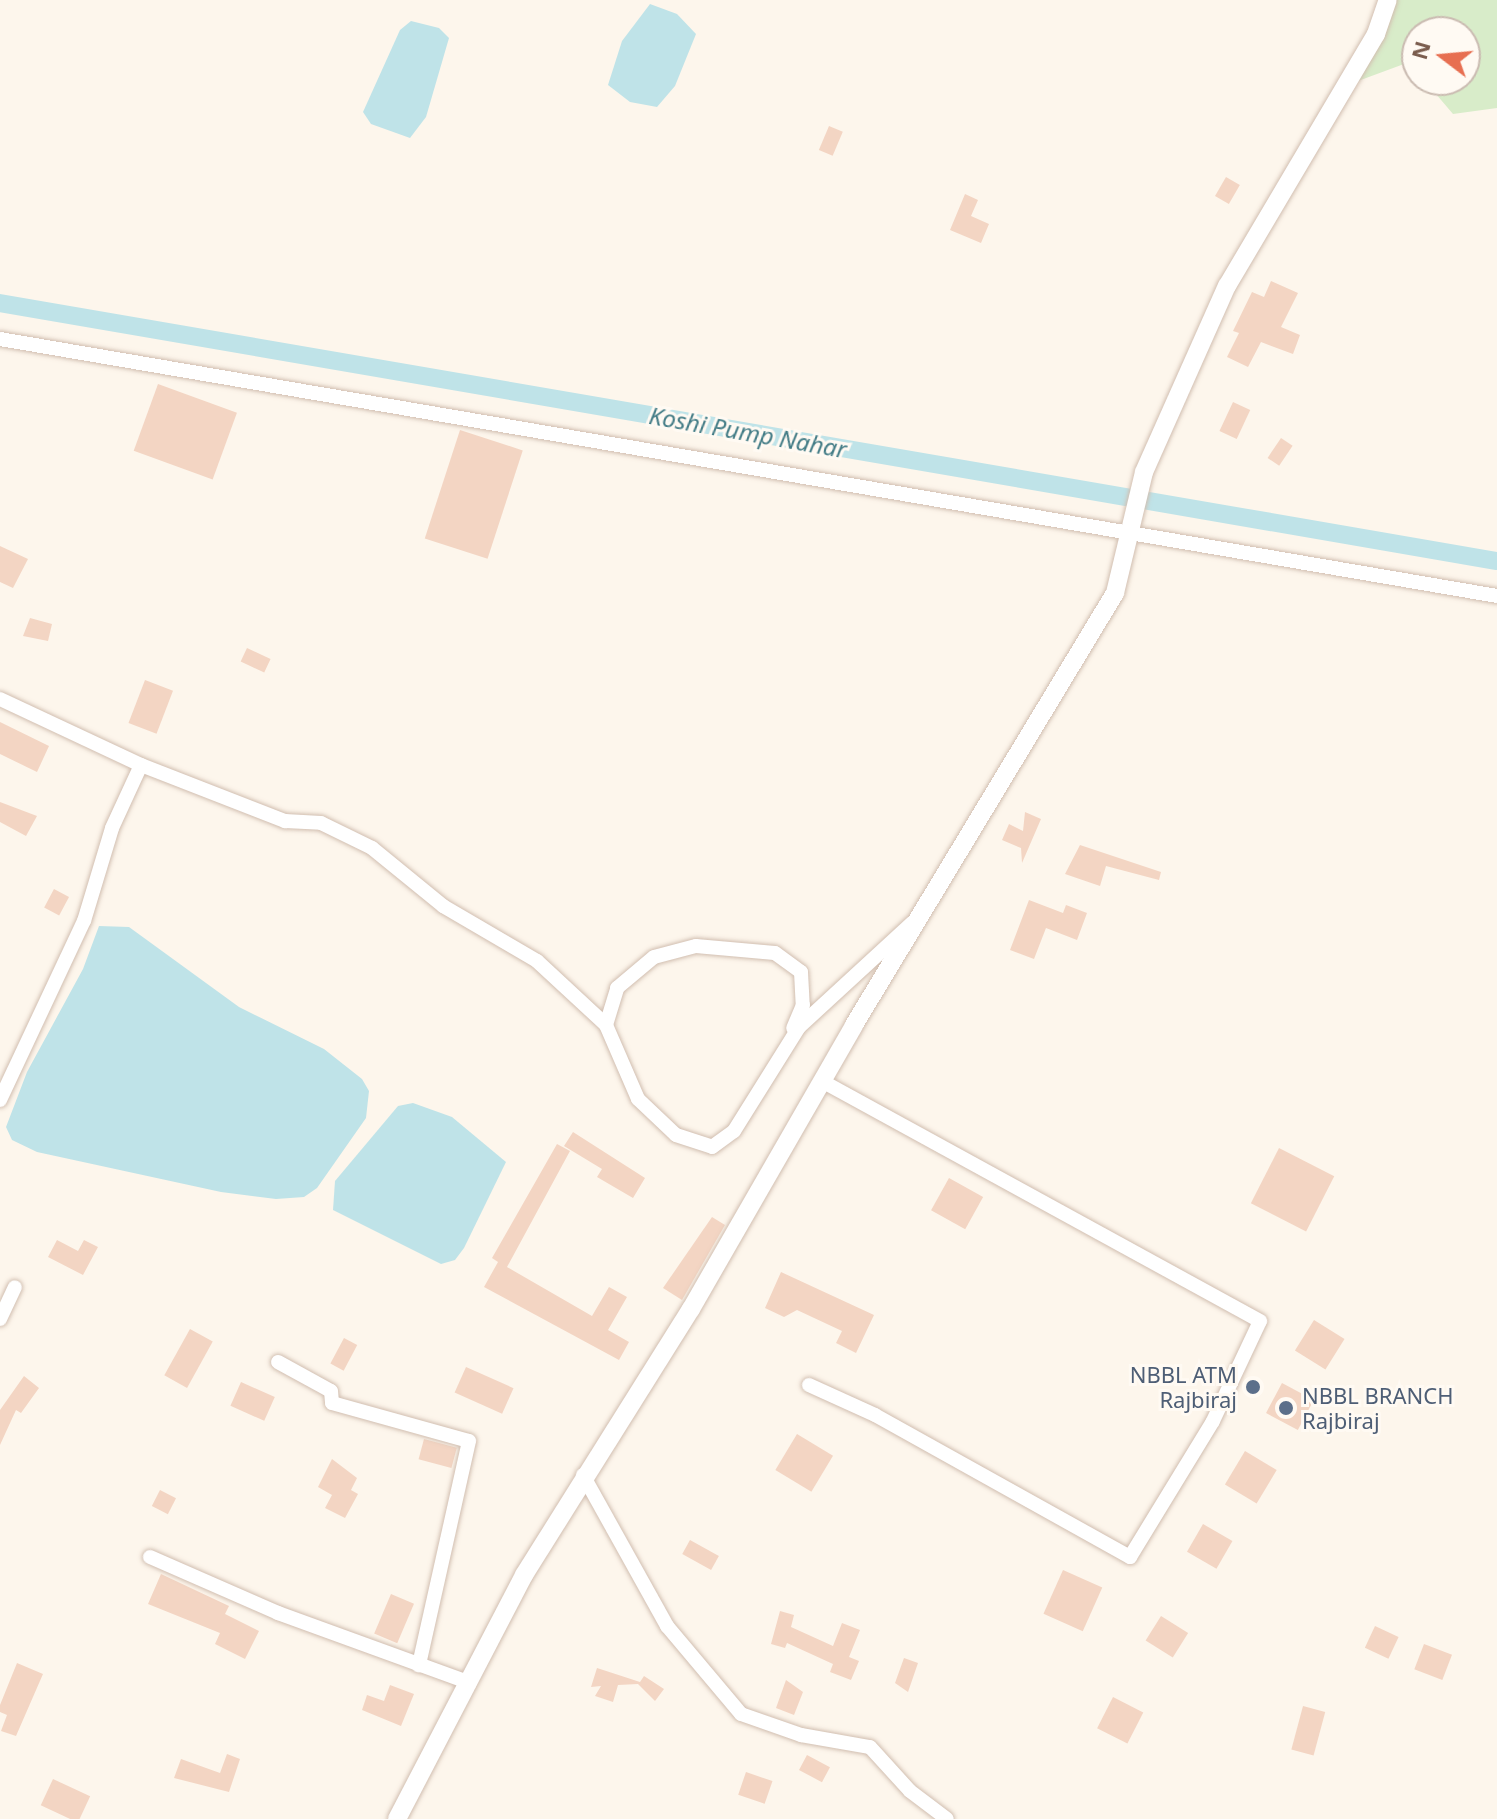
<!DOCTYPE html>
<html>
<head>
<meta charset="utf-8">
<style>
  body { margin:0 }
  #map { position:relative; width:1497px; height:1819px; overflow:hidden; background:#fdf6ec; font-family:"Noto Sans",sans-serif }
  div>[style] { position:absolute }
  .green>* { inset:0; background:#d8ecc9 }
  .water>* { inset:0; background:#bfe3e8 }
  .canal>* { height:18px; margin:-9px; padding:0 9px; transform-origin:9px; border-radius:9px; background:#bfe3e8 }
  .building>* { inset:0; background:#f3d5c3; transform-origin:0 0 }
  .roads { filter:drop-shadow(0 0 2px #d1beb0) drop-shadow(0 0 2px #d1beb0) }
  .minor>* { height:14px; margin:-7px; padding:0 7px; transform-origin:7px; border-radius:7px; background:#fff }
  .tertiary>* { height:18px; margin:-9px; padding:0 9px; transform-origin:9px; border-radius:9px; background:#fff }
  .dots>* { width:22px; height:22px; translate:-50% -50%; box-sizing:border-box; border:4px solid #fffaf3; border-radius:50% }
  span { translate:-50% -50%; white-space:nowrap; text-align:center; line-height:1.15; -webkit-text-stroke:6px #fffaf3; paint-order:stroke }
  .service-label { font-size:22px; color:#4e5e75 }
  .right { translate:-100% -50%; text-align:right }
  .left { translate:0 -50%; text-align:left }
  .water-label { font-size:24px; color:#437c86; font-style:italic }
  .north { position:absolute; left:1401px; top:16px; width:80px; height:80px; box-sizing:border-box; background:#fffaf3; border:2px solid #cabbb1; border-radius:50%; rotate:286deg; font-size:22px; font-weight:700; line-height:32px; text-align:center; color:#7a5c4d }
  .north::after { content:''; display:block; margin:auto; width:28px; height:36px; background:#e76f51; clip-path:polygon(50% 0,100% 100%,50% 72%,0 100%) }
</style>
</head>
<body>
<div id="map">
  <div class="green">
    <i style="clip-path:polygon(1393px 0,1497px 0,1497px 108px,1453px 114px,1424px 80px,1465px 80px,1465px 32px,1417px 32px,1417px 74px,1404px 64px,1358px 81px)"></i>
  </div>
  <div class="water">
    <i style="clip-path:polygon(650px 4px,677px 14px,696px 34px,675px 86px,657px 107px,630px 102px,608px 85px,622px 41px)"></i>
    <i style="clip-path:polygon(411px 21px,439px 28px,449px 38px,426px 117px,410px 138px,371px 124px,363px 112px,400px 30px)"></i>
    <i style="clip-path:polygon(99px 926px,129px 927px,239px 1007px,324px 1049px,362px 1079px,369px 1091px,366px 1118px,317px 1188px,304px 1197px,276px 1199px,221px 1192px,37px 1152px,12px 1140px,6px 1127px,27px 1072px,83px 969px)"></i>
    <i style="clip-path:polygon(413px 1103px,452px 1117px,506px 1162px,464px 1248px,455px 1260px,441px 1264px,333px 1210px,335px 1181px,398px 1106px)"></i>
  </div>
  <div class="canal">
    <i style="left:0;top:303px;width:1519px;rotate:9.78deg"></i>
  </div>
  <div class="building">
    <i style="left:829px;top:126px;width:15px;height:26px;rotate:23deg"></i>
    <i style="left:1226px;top:177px;width:16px;height:22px;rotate:30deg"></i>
    <i style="clip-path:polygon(965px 194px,978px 200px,971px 216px,989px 224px,981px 243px,950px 230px)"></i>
    <i style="clip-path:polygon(1271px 281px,1298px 293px,1281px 327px,1300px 335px,1293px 354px,1261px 342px,1248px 367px,1227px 357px,1239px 333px,1233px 331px,1252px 292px,1264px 297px)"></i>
    <i style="left:158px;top:384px;width:84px;height:71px;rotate:20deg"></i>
    <i style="left:1233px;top:402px;width:19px;height:32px;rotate:25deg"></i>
    <i style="left:460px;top:430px;width:66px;height:114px;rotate:18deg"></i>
    <i style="left:1281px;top:438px;width:14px;height:24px;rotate:34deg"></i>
    <i style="clip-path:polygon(0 546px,28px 559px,13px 588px,0 582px)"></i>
    <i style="clip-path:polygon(30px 618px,52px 624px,48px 641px,23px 636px)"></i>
    <i style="left:247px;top:648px;width:26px;height:15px;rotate:25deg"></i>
    <i style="left:145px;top:680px;width:30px;height:46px;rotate:21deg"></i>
    <i style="clip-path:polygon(0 722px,49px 746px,37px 772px,0 754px)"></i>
    <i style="clip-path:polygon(0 802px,37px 816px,26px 836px,0 822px)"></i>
    <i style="clip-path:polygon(1025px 812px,1041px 819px,1022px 863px,1021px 848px,1002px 840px,1009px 824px,1023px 831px)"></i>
    <i style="clip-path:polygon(1080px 845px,1161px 872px,1159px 880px,1106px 866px,1100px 886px,1065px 874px)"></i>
    <i style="left:54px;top:889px;width:17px;height:21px;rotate:28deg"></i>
    <i style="clip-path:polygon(1029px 900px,1063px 913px,1066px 905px,1087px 913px,1077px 940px,1046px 928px,1034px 959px,1010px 950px)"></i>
    <i style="clip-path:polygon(573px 1132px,645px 1178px,633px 1198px,597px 1177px,602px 1169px,564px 1146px)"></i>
    <i style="clip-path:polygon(557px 1144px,570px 1151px,507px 1267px,592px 1316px,609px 1287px,627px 1297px,608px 1330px,629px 1342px,619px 1360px,484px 1287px,498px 1262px,492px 1258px)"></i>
    <i style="left:1279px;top:1148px;width:62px;height:62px;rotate:27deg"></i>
    <i style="left:949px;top:1178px;width:39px;height:37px;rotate:29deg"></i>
    <i style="clip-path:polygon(712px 1217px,725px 1225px,682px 1300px,663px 1288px)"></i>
    <i style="clip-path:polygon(57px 1240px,78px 1251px,84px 1240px,98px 1247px,83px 1275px,48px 1257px)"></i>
    <i style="clip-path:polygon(781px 1272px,874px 1315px,856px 1353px,836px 1343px,842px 1331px,797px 1310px,784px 1317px,765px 1308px)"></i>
    <i style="left:1314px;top:1320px;width:36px;height:36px;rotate:32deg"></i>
    <i style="left:190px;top:1329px;width:26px;height:53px;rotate:29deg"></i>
    <i style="left:344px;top:1338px;width:15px;height:29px;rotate:28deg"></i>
    <i style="left:466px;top:1367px;width:52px;height:28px;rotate:24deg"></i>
    <i style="clip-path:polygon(24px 1376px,39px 1388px,21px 1413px,16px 1410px,0 1445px,0 1410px)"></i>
    <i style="left:241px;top:1382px;width:37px;height:26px;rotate:24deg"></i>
    <i style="left:1282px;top:1383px;width:36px;height:34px;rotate:28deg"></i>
    <i style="left:797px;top:1434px;width:42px;height:42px;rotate:31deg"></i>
    <i style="left:424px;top:1439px;width:34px;height:21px;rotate:15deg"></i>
    <i style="left:1245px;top:1451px;width:37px;height:39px;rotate:31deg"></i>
    <i style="clip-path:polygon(332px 1459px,357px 1478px,351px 1490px,358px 1494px,345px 1518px,325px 1508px,332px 1495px,318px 1487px)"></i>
    <i style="left:160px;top:1490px;width:18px;height:18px;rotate:27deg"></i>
    <i style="left:1203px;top:1524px;width:34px;height:32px;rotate:30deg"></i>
    <i style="left:690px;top:1540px;width:33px;height:16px;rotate:29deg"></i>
    <i style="left:1063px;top:1570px;width:43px;height:48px;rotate:24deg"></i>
    <i style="clip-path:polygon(161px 1574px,229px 1606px,225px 1614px,259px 1631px,245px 1659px,215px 1644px,220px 1633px,148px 1604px)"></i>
    <i style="left:391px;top:1594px;width:25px;height:43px;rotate:23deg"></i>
    <i style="clip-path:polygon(780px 1611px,794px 1615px,791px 1627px,833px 1646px,842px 1623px,860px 1630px,849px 1657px,859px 1661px,851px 1680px,830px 1672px,833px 1664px,787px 1643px,785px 1648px,771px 1644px)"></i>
    <i style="left:1161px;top:1616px;width:32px;height:29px;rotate:32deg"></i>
    <i style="left:1375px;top:1626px;width:26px;height:24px;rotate:25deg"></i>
    <i style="left:1424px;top:1644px;width:30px;height:27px;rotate:21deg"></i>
    <i style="clip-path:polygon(904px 1658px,918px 1663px,908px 1692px,895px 1683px)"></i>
    <i style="clip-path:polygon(17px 1663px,43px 1674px,16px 1736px,1px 1731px,7px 1715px,0 1712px,0 1705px)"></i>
    <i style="clip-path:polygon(597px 1668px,640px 1682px,644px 1676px,664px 1689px,655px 1701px,638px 1684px,618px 1685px,613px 1702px,595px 1696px,601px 1686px,591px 1687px)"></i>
    <i style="clip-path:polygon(786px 1680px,803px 1692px,794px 1715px,776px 1708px)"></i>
    <i style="clip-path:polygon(390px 1685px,414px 1694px,401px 1726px,362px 1710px,367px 1695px,384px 1701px)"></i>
    <i style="left:1113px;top:1697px;width:34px;height:35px;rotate:27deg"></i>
    <i style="left:1303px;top:1706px;width:23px;height:45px;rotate:15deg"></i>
    <i style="clip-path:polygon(227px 1754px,240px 1759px,229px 1792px,174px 1778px,181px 1759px,220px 1773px)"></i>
    <i style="left:807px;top:1755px;width:26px;height:17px;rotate:28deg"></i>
    <i style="left:746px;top:1772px;width:28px;height:24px;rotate:19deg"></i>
    <i style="left:53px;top:1779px;width:41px;height:29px;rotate:25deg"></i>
  </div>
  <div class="roads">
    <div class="minor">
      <i style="left:0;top:339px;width:1519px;rotate:9.74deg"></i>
      <i style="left:0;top:699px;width:156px;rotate:25.1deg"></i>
      <i style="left:141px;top:765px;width:155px;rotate:21.3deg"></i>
      <i style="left:285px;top:821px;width:36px;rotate:3deg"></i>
      <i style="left:321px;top:823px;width:57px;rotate:26.1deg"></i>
      <i style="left:372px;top:848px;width:92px;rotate:39.2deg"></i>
      <i style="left:443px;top:906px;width:109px;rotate:30.3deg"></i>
      <i style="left:537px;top:961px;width:94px;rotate:42.8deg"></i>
      <i style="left:606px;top:1025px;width:81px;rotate:66.6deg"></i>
      <i style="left:638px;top:1099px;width:52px;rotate:43.5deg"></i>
      <i style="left:676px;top:1135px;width:38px;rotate:18deg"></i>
      <i style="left:712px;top:1147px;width:27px;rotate:-36deg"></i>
      <i style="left:734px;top:1131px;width:123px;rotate:-58deg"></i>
      <i style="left:799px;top:1027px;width:154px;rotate:-42.6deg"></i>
      <i style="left:606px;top:1025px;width:39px;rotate:-73deg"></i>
      <i style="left:617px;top:988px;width:48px;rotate:-40deg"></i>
      <i style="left:654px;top:957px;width:43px;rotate:-14.7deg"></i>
      <i style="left:696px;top:946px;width:79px;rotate:5.1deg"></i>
      <i style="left:775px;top:953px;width:32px;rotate:36deg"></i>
      <i style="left:801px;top:972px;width:33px;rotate:87deg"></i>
      <i style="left:803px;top:1005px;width:25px;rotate:113deg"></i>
      <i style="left:0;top:1100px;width:198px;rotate:-64.9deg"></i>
      <i style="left:84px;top:921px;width:97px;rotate:-73.2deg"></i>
      <i style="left:112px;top:828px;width:69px;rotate:-65.3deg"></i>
      <i style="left:0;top:1319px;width:35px;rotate:-65deg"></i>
      <i style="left:278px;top:1362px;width:60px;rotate:28.7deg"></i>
      <i style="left:331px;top:1391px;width:12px;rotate:85deg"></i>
      <i style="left:332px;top:1403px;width:142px;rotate:15.5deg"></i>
      <i style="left:469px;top:1441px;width:230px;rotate:102.6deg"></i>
      <i style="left:809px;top:1385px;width:72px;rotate:24.4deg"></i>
      <i style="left:875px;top:1415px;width:292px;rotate:29.1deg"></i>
      <i style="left:1130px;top:1557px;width:159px;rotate:-58.6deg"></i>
      <i style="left:1213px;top:1421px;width:110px;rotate:-64.8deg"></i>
      <i style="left:1260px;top:1321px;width:497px;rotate:-151.3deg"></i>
      <i style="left:583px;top:1475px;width:173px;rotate:60.9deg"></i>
      <i style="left:667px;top:1626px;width:115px;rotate:49.9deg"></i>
      <i style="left:741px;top:1714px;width:64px;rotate:19.3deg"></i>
      <i style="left:801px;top:1735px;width:70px;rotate:9.9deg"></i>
      <i style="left:870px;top:1747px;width:59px;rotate:47.7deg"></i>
      <i style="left:910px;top:1791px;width:46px;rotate:37.1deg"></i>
      <i style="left:150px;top:1557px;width:140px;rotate:23.6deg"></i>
      <i style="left:278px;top:1613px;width:204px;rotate:20deg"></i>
    </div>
    <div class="tertiary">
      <i style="left:397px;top:1819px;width:275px;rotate:-62.5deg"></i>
      <i style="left:524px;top:1575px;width:314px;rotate:-57.9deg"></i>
      <i style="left:691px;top:1309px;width:327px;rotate:-60.1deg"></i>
      <i style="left:854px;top:1025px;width:505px;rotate:-58.86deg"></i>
      <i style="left:1115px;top:593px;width:124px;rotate:-76.5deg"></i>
      <i style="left:1144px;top:472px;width:204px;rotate:-66deg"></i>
      <i style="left:1227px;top:286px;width:293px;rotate:-59.4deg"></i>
      <i style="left:1376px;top:34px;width:36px;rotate:-71deg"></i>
    </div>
  </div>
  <div class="dots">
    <i style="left:1253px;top:1387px;background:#5c6f8a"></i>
    <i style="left:1286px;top:1408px;background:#5c6f8a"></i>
  </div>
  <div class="service-label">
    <span class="right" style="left:1237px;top:1387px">NBBL ATM<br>Rajbiraj</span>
    <span class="left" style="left:1302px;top:1408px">NBBL BRANCH<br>Rajbiraj</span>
  </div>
  <div class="water-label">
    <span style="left:748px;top:432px;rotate:10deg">Koshi Pump Nahar</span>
  </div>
  <div class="north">N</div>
</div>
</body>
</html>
